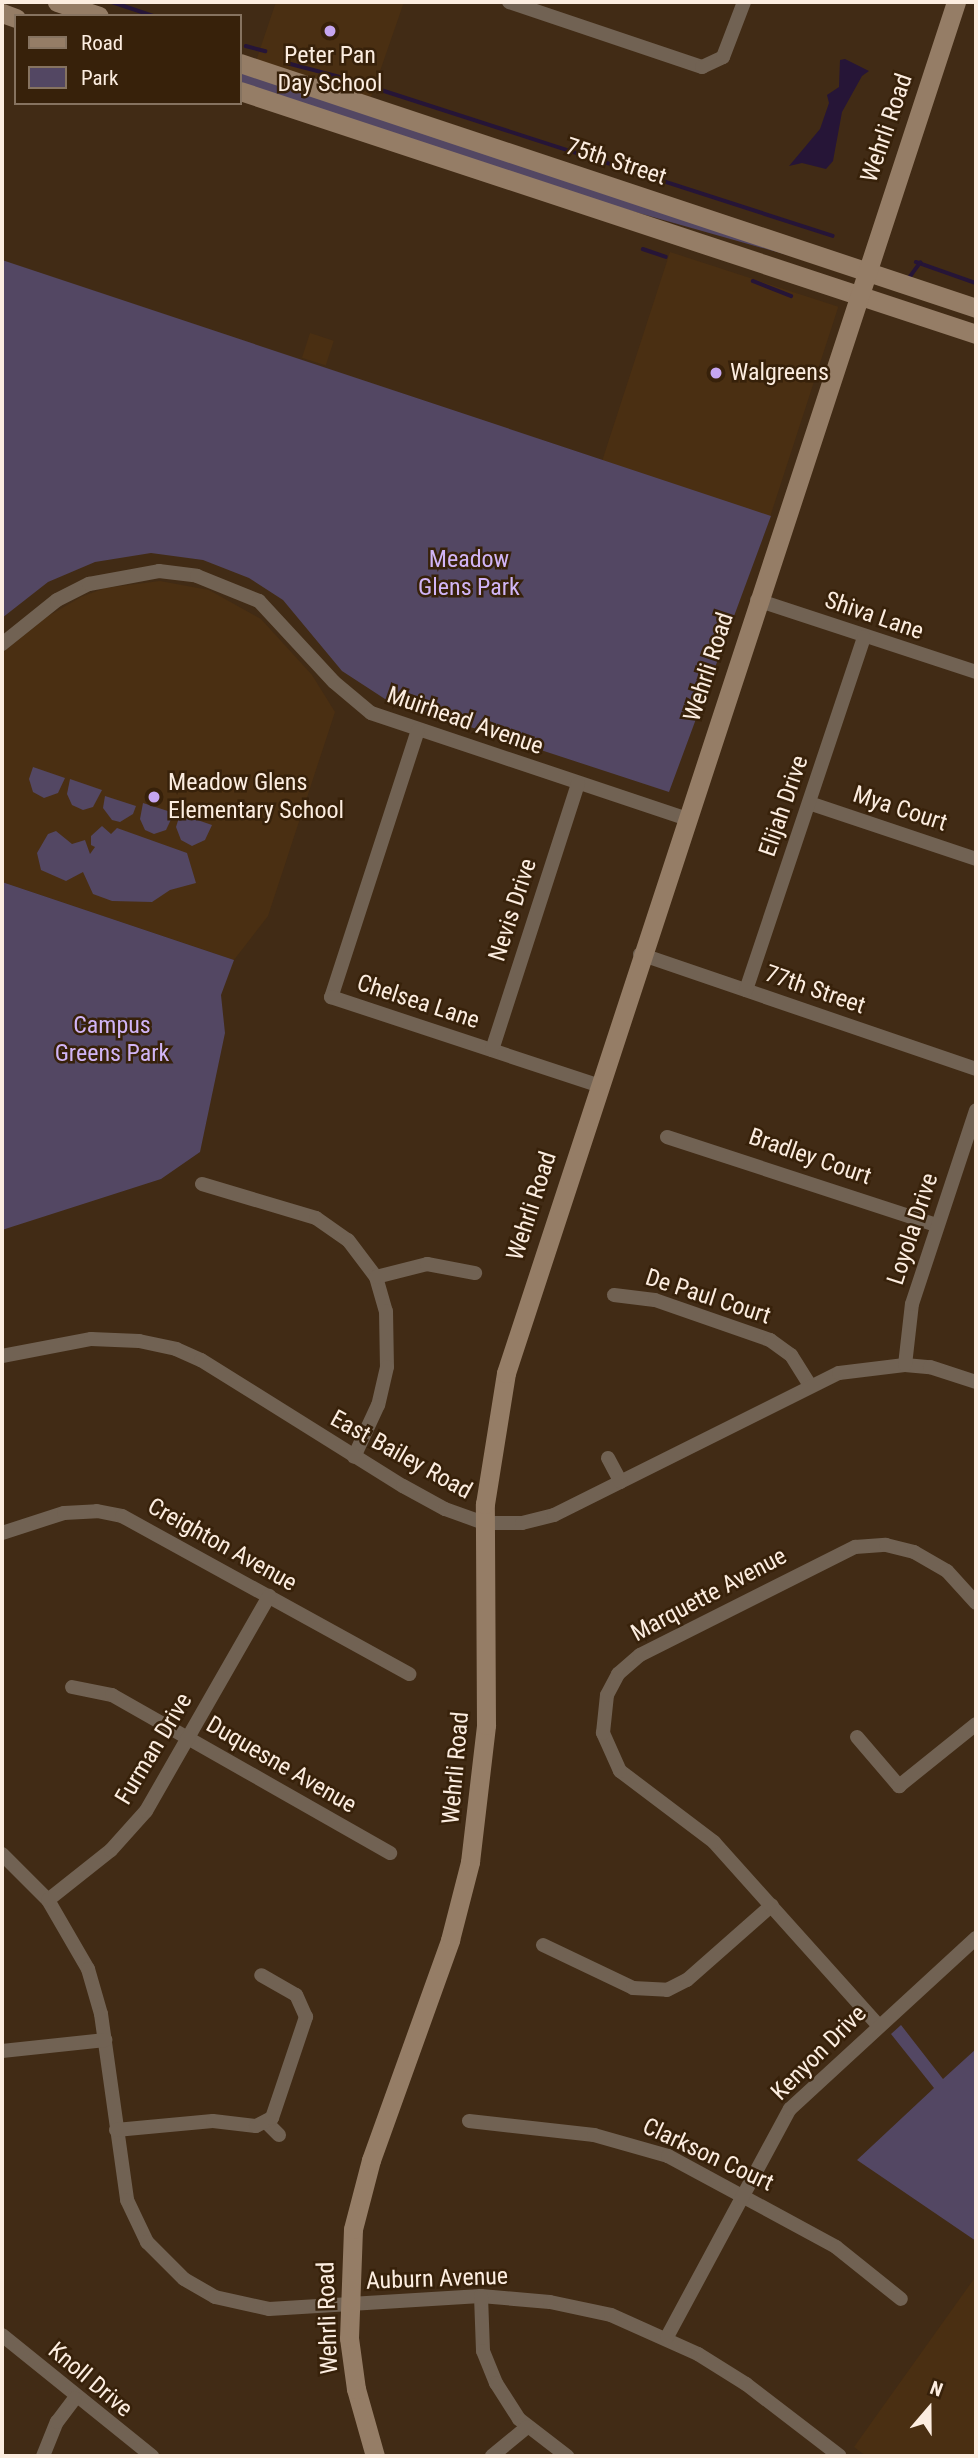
<!DOCTYPE html>
<html>
<head>
<meta charset="utf-8">
<style>
  body { margin:0 }
  #map { position:relative; width:978px; height:2458px; overflow:hidden; background:#412b15; font-family:"Roboto Condensed",sans-serif }
  div>[style] { position:absolute }
  .built>* { inset:0; background:#4a2f12; transform-origin:0 0 }
  .green>* { inset:0; background:#534763 }
  .water>* { inset:0; background:#261537 }
  .stream>* { height:3.5px; margin:-1.75px; padding:0 1.75px; transform-origin:1.75px; border-radius:1.75px; background:#261537 }
  .street>* { height:14px; margin:-7px; padding:0 7px; transform-origin:7px; border-radius:7px; background:#716253 }
  .secondary>* { height:19px; margin:-9.5px; padding:0 9.5px; transform-origin:9.5px; border-radius:9.5px; background:#957d66 }
  .dots>* { width:19px; height:19px; translate:-50% -50%; box-sizing:border-box; border:4px solid #37210a; border-radius:50% }
  span { translate:-50% -50%; white-space:nowrap; text-align:center; line-height:1.15; -webkit-text-stroke:5px #37210a; paint-order:stroke }
  .poi-label { font-size:24px; color:#fcede0 }
  .left { translate:0 -50%; text-align:left }
  .street-label { font-size:24px; color:#fcede0 }
  .park-label { font-size:24px; color:#d1b5f6 }
  .frame { position:absolute; inset:0; border:4px solid #fcede0; pointer-events:none }
  .legend { position:absolute; left:14px; top:14px; width:228px; height:91px; box-sizing:border-box; background:#37210a; border:2px solid #867360; margin:0; padding:9px 12px; list-style:none; font-size:21px; color:#fcede0 }
  .legend li { display:flex; align-items:center; gap:14px; height:35px }
  .legend b { width:35px; border:2px solid #867360 }
  .north { position:absolute; left:894px; top:2374px; width:70px; height:70px; -webkit-text-stroke:5px #37210a; paint-order:stroke; rotate:20deg; font-size:19px; font-weight:700; line-height:28px; text-align:center; color:#fcede0 }
  .north::after { content:''; display:block; margin:auto; width:24px; height:32px; background:#fcede0; clip-path:polygon(50% 0,100% 100%,50% 72%,0 100%) }
</style>
</head>
<body>
<div id="map">
  <div class="built">
    <i style="clip-path:polygon(276px 2px,404px 2px,371px 97px,256px 61px)"></i>
    <i style="left:670px;top:252px;width:177px;height:221px;rotate:18deg"></i>
    <i style="left:310px;top:333px;width:25px;height:26px;rotate:18deg"></i>
    <i style="clip-path:polygon(160px 581px,209px 590px,261px 619px,312px 675px,335px 712px,268px 916px,234px 960px,2px 882px,2px 653px,45px 618px,81px 597px,105px 588px)"></i>
    <i style="clip-path:polygon(976px 2276px,976px 2456px,866px 2456px,854px 2447px)"></i>
  </div>
  <div class="green">
    <i style="clip-path:polygon(240px 71px,837px 269px,621px 208px,240px 83px)"></i>
    <i style="clip-path:polygon(2px 260px,771px 516px,669px 792px,385px 699px,342px 671px,283px 600px,249px 578px,203px 560px,151px 553px,95px 562px,48px 582px,2px 618px)"></i>
    <i style="clip-path:polygon(33px 767px,65px 778px,58px 793px,44px 798px,33px 792px,29px 779px)"></i>
    <i style="clip-path:polygon(70px 779px,102px 790px,93px 807px,83px 810px,72px 805px,67px 794px)"></i>
    <i style="clip-path:polygon(105px 796px,136px 806px,133px 814px,120px 822px,112px 820px,103px 808px)"></i>
    <i style="clip-path:polygon(143px 803px,174px 813px,166px 830px,154px 834px,145px 830px,140px 819px)"></i>
    <i style="clip-path:polygon(180px 814px,212px 825px,205px 840px,192px 846px,181px 840px,176px 827px)"></i>
    <i style="clip-path:polygon(102px 826px,111px 834px,117px 828px,187px 853px,196px 883px,170px 890px,152px 902px,112px 901px,93px 894px,83px 872px,66px 881px,41px 870px,37px 853px,48px 834px,56px 831px,72px 844px,85px 840px,90px 854px,95px 847px,91px 845px,91px 836px)"></i>
    <i style="clip-path:polygon(2px 882px,234px 960px,221px 995px,225px 1033px,200px 1152px,161px 1179px,2px 1230px)"></i>
    <i style="clip-path:polygon(901px 2025px,943px 2079px,976px 2049px,976px 2241px,857px 2160px,934px 2088px,891px 2034px)"></i>
  </div>
  <div class="water">
    <i style="clip-path:polygon(845px 59px,869px 71px,862px 76px,842px 112px,833px 161px,826px 169px,802px 163px,789px 166px,820px 129px,829px 103px,827px 95px,839px 87px,840px 60px)"></i>
  </div>
  <div class="stream">
    <i style="left:112px;top:2px;width:44px;rotate:18.4deg"></i>
    <i style="left:246px;top:46px;width:20px;rotate:15deg"></i>
    <i style="left:287px;top:63px;width:63px;rotate:14.7deg"></i>
    <i style="left:372px;top:87px;width:484px;rotate:17.9deg"></i>
    <i style="left:643px;top:249px;width:24px;rotate:19deg"></i>
    <i style="left:916px;top:262px;width:64px;rotate:19.3deg"></i>
    <i style="left:909px;top:278px;width:19px;rotate:-54deg"></i>
    <i style="left:753px;top:281px;width:41px;rotate:21.5deg"></i>
  </div>
  <div class="street">
    <i style="left:509px;top:2px;width:204px;rotate:18.6deg"></i>
    <i style="left:702px;top:67px;width:23px;rotate:-25deg"></i>
    <i style="left:723px;top:57px;width:59px;rotate:-69.1deg"></i>
    <i style="left:757px;top:600px;width:231px;rotate:18.2deg"></i>
    <i style="left:2px;top:644px;width:70px;rotate:-38.7deg"></i>
    <i style="left:57px;top:600px;width:36px;rotate:-27deg"></i>
    <i style="left:89px;top:584px;width:71px;rotate:-10.5deg"></i>
    <i style="left:159px;top:571px;width:38px;rotate:7deg"></i>
    <i style="left:197px;top:576px;width:67px;rotate:22deg"></i>
    <i style="left:259px;top:601px;width:110px;rotate:47.2deg"></i>
    <i style="left:334px;top:682px;width:48px;rotate:40deg"></i>
    <i style="left:371px;top:713px;width:331px;rotate:18.5deg"></i>
    <i style="left:418px;top:730px;width:281px;rotate:108deg"></i>
    <i style="left:331px;top:997px;width:280px;rotate:18.3deg"></i>
    <i style="left:809px;top:803px;width:176px;rotate:18.5deg"></i>
    <i style="left:640px;top:954px;width:355px;rotate:18.9deg"></i>
    <i style="left:746px;top:990px;width:372px;rotate:-71.5deg"></i>
    <i style="left:492px;top:1050px;width:280px;rotate:-72.1deg"></i>
    <i style="left:667px;top:1137px;width:284px;rotate:18.1deg"></i>
    <i style="left:202px;top:1184px;width:119px;rotate:16.6deg"></i>
    <i style="left:316px;top:1218px;width:39px;rotate:35deg"></i>
    <i style="left:348px;top:1240px;width:46px;rotate:52.9deg"></i>
    <i style="left:376px;top:1277px;width:35px;rotate:74deg"></i>
    <i style="left:386px;top:1311px;width:56px;rotate:89deg"></i>
    <i style="left:387px;top:1367px;width:39px;rotate:103deg"></i>
    <i style="left:378px;top:1405px;width:57px;rotate:114.8deg"></i>
    <i style="left:376px;top:1277px;width:53px;rotate:-14.3deg"></i>
    <i style="left:427px;top:1264px;width:49px;rotate:10.6deg"></i>
    <i style="left:614px;top:1295px;width:41px;rotate:7deg"></i>
    <i style="left:655px;top:1300px;width:122px;rotate:19.2deg"></i>
    <i style="left:770px;top:1340px;width:26px;rotate:36deg"></i>
    <i style="left:791px;top:1355px;width:36px;rotate:58deg"></i>
    <i style="left:2px;top:1356px;width:91px;rotate:-10.8deg"></i>
    <i style="left:91px;top:1339px;width:48px;rotate:2.4deg"></i>
    <i style="left:139px;top:1341px;width:38px;rotate:12deg"></i>
    <i style="left:176px;top:1349px;width:27px;rotate:24deg"></i>
    <i style="left:201px;top:1360px;width:238px;rotate:32deg"></i>
    <i style="left:403px;top:1486px;width:48px;rotate:28.7deg"></i>
    <i style="left:445px;top:1509px;width:41px;rotate:19.7deg"></i>
    <i style="left:484px;top:1523px;width:38px"></i>
    <i style="left:522px;top:1523px;width:33px;rotate:-14deg"></i>
    <i style="left:554px;top:1515px;width:318px;rotate:-26.5deg"></i>
    <i style="left:839px;top:1373px;width:66px;rotate:-6.9deg"></i>
    <i style="left:905px;top:1365px;width:25px;rotate:5deg"></i>
    <i style="left:930px;top:1367px;width:48px;rotate:18.1deg"></i>
    <i style="left:905px;top:1365px;width:61px;rotate:-83.5deg"></i>
    <i style="left:912px;top:1304px;width:204px;rotate:-71.7deg"></i>
    <i style="left:608px;top:1458px;width:27px;rotate:62deg"></i>
    <i style="left:2px;top:1533px;width:65px;rotate:-17.9deg"></i>
    <i style="left:64px;top:1513px;width:33px;rotate:-3deg"></i>
    <i style="left:97px;top:1511px;width:25px;rotate:11deg"></i>
    <i style="left:122px;top:1516px;width:328px;rotate:28.8deg"></i>
    <i style="left:72px;top:1687px;width:41px;rotate:11.3deg"></i>
    <i style="left:112px;top:1695px;width:320px;rotate:29.6deg"></i>
    <i style="left:857px;top:1737px;width:65px;rotate:49.4deg"></i>
    <i style="left:899px;top:1786px;width:99px;rotate:-38.8deg"></i>
    <i style="left:2px;top:1854px;width:65px;rotate:45deg"></i>
    <i style="left:48px;top:1900px;width:80px;rotate:59.9deg"></i>
    <i style="left:88px;top:1969px;width:47px;rotate:73.9deg"></i>
    <i style="left:101px;top:2014px;width:188px;rotate:82deg"></i>
    <i style="left:127px;top:2200px;width:47px;rotate:64.5deg"></i>
    <i style="left:147px;top:2242px;width:52px;rotate:45deg"></i>
    <i style="left:184px;top:2279px;width:36px;rotate:30deg"></i>
    <i style="left:215px;top:2297px;width:55px;rotate:12.5deg"></i>
    <i style="left:269px;top:2309px;width:212px;rotate:-3.5deg"></i>
    <i style="left:481px;top:2296px;width:69px;rotate:5deg"></i>
    <i style="left:550px;top:2302px;width:62px;rotate:12deg"></i>
    <i style="left:611px;top:2315px;width:95px;rotate:24.1deg"></i>
    <i style="left:698px;top:2354px;width:57px;rotate:32deg"></i>
    <i style="left:746px;top:2384px;width:118px;rotate:37.5deg"></i>
    <i style="left:48px;top:1900px;width:80px;rotate:-38.4deg"></i>
    <i style="left:111px;top:1850px;width:52px;rotate:-48.1deg"></i>
    <i style="left:146px;top:1811px;width:248px;rotate:-60.2deg"></i>
    <i style="left:543px;top:1945px;width:100px;rotate:25.5deg"></i>
    <i style="left:633px;top:1988px;width:34px;rotate:3deg"></i>
    <i style="left:667px;top:1990px;width:22px;rotate:-27deg"></i>
    <i style="left:687px;top:1980px;width:113px;rotate:-41.4deg"></i>
    <i style="left:878px;top:2025px;width:246px;rotate:-131.9deg"></i>
    <i style="left:714px;top:1842px;width:118px;rotate:-142.9deg"></i>
    <i style="left:620px;top:1771px;width:42px;rotate:-114.1deg"></i>
    <i style="left:603px;top:1733px;width:38px;rotate:-84deg"></i>
    <i style="left:607px;top:1695px;width:24px;rotate:-62deg"></i>
    <i style="left:618px;top:1674px;width:29px;rotate:-41deg"></i>
    <i style="left:640px;top:1655px;width:241px;rotate:-26.7deg"></i>
    <i style="left:855px;top:1547px;width:31px;rotate:-4deg"></i>
    <i style="left:886px;top:1545px;width:29px;rotate:14deg"></i>
    <i style="left:914px;top:1552px;width:38px;rotate:30deg"></i>
    <i style="left:947px;top:1571px;width:43px;rotate:47.8deg"></i>
    <i style="left:2px;top:2051px;width:104px;rotate:-6.1deg"></i>
    <i style="left:469px;top:2121px;width:126px;rotate:6.4deg"></i>
    <i style="left:594px;top:2135px;width:77px;rotate:15.8deg"></i>
    <i style="left:668px;top:2156px;width:191px;rotate:28.4deg"></i>
    <i style="left:836px;top:2247px;width:83px;rotate:38.7deg"></i>
    <i style="left:267px;top:2123px;width:17px;rotate:45deg"></i>
    <i style="left:116px;top:2130px;width:97px;rotate:-5.3deg"></i>
    <i style="left:213px;top:2121px;width:43px;rotate:6.6deg"></i>
    <i style="left:256px;top:2126px;width:18px;rotate:-27deg"></i>
    <i style="left:272px;top:2118px;width:107px;rotate:-71.4deg"></i>
    <i style="left:306px;top:2017px;width:24px;rotate:-114deg"></i>
    <i style="left:296px;top:1995px;width:40px;rotate:-150.3deg"></i>
    <i style="left:481px;top:2296px;width:55px;rotate:87.9deg"></i>
    <i style="left:483px;top:2351px;width:35px;rotate:68deg"></i>
    <i style="left:496px;top:2383px;width:43px;rotate:57.4deg"></i>
    <i style="left:519px;top:2419px;width:61px;rotate:37.6deg"></i>
    <i style="left:2px;top:2335px;width:193px;rotate:38.9deg"></i>
    <i style="left:667px;top:2337px;width:259px;rotate:-61.7deg"></i>
    <i style="left:790px;top:2109px;width:253px;rotate:-42.6deg"></i>
    <i style="left:43px;top:2456px;width:37px;rotate:-68deg"></i>
    <i style="left:57px;top:2422px;width:30px;rotate:-53deg"></i>
    <i style="left:492px;top:2456px;width:45px;rotate:-39.6deg"></i>
  </div>
  <div class="secondary">
    <i style="left:57px;top:2px;width:44px;rotate:18.4deg"></i>
    <i style="left:2px;top:13px;width:15px;rotate:20deg"></i>
    <i style="left:240px;top:63px;width:776px;rotate:18.41deg"></i>
    <i style="left:240px;top:91px;width:775px;rotate:18.27deg"></i>
    <i style="left:375px;top:2456px;width:70px;rotate:-105.8deg"></i>
    <i style="left:356px;top:2389px;width:51px;rotate:-97.8deg"></i>
    <i style="left:349px;top:2338px;width:109px;rotate:-87.9deg"></i>
    <i style="left:353px;top:2229px;width:71px;rotate:-75.4deg"></i>
    <i style="left:371px;top:2160px;width:234px;rotate:-70.2deg"></i>
    <i style="left:450px;top:1940px;width:81px;rotate:-75.6deg"></i>
    <i style="left:470px;top:1862px;width:138px;rotate:-83.3deg"></i>
    <i style="left:486px;top:1725px;width:221px;rotate:-90.3deg"></i>
    <i style="left:485px;top:1504px;width:133px;rotate:-80.9deg"></i>
    <i style="left:506px;top:1373px;width:1443px;rotate:-71.83deg"></i>
  </div>
  <div class="dots">
    <i style="left:330px;top:31px;background:#c6a6f0"></i>
    <i style="left:716px;top:373px;background:#c6a6f0"></i>
    <i style="left:154px;top:797px;background:#c6a6f0"></i>
  </div>
  <div class="poi-label">
    <span style="left:330px;top:70px">Peter Pan<br>Day School</span>
    <span class="left" style="left:730px;top:373px">Walgreens</span>
    <span class="left" style="left:168px;top:797px">Meadow Glens<br>Elementary School</span>
  </div>
  <div class="street-label">
    <span style="left:887px;top:128px;rotate:-71deg">Wehrli Road</span>
    <span style="left:616px;top:162px;rotate:18deg">75th Street</span>
    <span style="left:874px;top:616px;rotate:19deg">Shiva Lane</span>
    <span style="left:709px;top:667px;rotate:-72deg">Wehrli Road</span>
    <span style="left:465px;top:721px;rotate:19deg">Muirhead Avenue</span>
    <span style="left:784px;top:806px;rotate:-71deg">Elijah Drive</span>
    <span style="left:900px;top:809px;rotate:18deg">Mya Court</span>
    <span style="left:513px;top:910px;rotate:-72deg">Nevis Drive</span>
    <span style="left:815px;top:990px;rotate:19deg">77th Street</span>
    <span style="left:418px;top:1002px;rotate:18deg">Chelsea Lane</span>
    <span style="left:810px;top:1157px;rotate:19deg">Bradley Court</span>
    <span style="left:532px;top:1206px;rotate:-72deg">Wehrli Road</span>
    <span style="left:913px;top:1229px;rotate:-72deg">Loyola Drive</span>
    <span style="left:708px;top:1297px;rotate:18deg">De Paul Court</span>
    <span style="left:401px;top:1455px;rotate:29deg">East Bailey Road</span>
    <span style="left:222px;top:1545px;rotate:29deg">Creighton Avenue</span>
    <span style="left:709px;top:1595px;rotate:-28deg">Marquette Avenue</span>
    <span style="left:154px;top:1749px;rotate:-59deg">Furman Drive</span>
    <span style="left:281px;top:1765px;rotate:30deg">Duquesne Avenue</span>
    <span style="left:456px;top:1768px;rotate:-85deg">Wehrli Road</span>
    <span style="left:819px;top:2053px;rotate:-45deg">Kenyon Drive</span>
    <span style="left:708px;top:2155px;rotate:25deg">Clarkson Court</span>
    <span style="left:437px;top:2279px;rotate:-2deg">Auburn Avenue</span>
    <span style="left:328px;top:2318px;rotate:-92deg">Wehrli Road</span>
    <span style="left:90px;top:2380px;rotate:40deg">Knoll Drive</span>
  </div>
  <div class="park-label">
    <span style="left:469px;top:574px">Meadow<br>Glens Park</span>
    <span style="left:112px;top:1040px">Campus<br>Greens Park</span>
  </div>
  <div class="frame"></div>
  <ul class="legend">
  <li><b style="height:9px;background:#957d66"></b>Road</li>
  <li><b style="height:19px;background:#534763"></b>Park</li>
  </ul>
  <div class="north">N</div>
</div>
</body>
</html>
